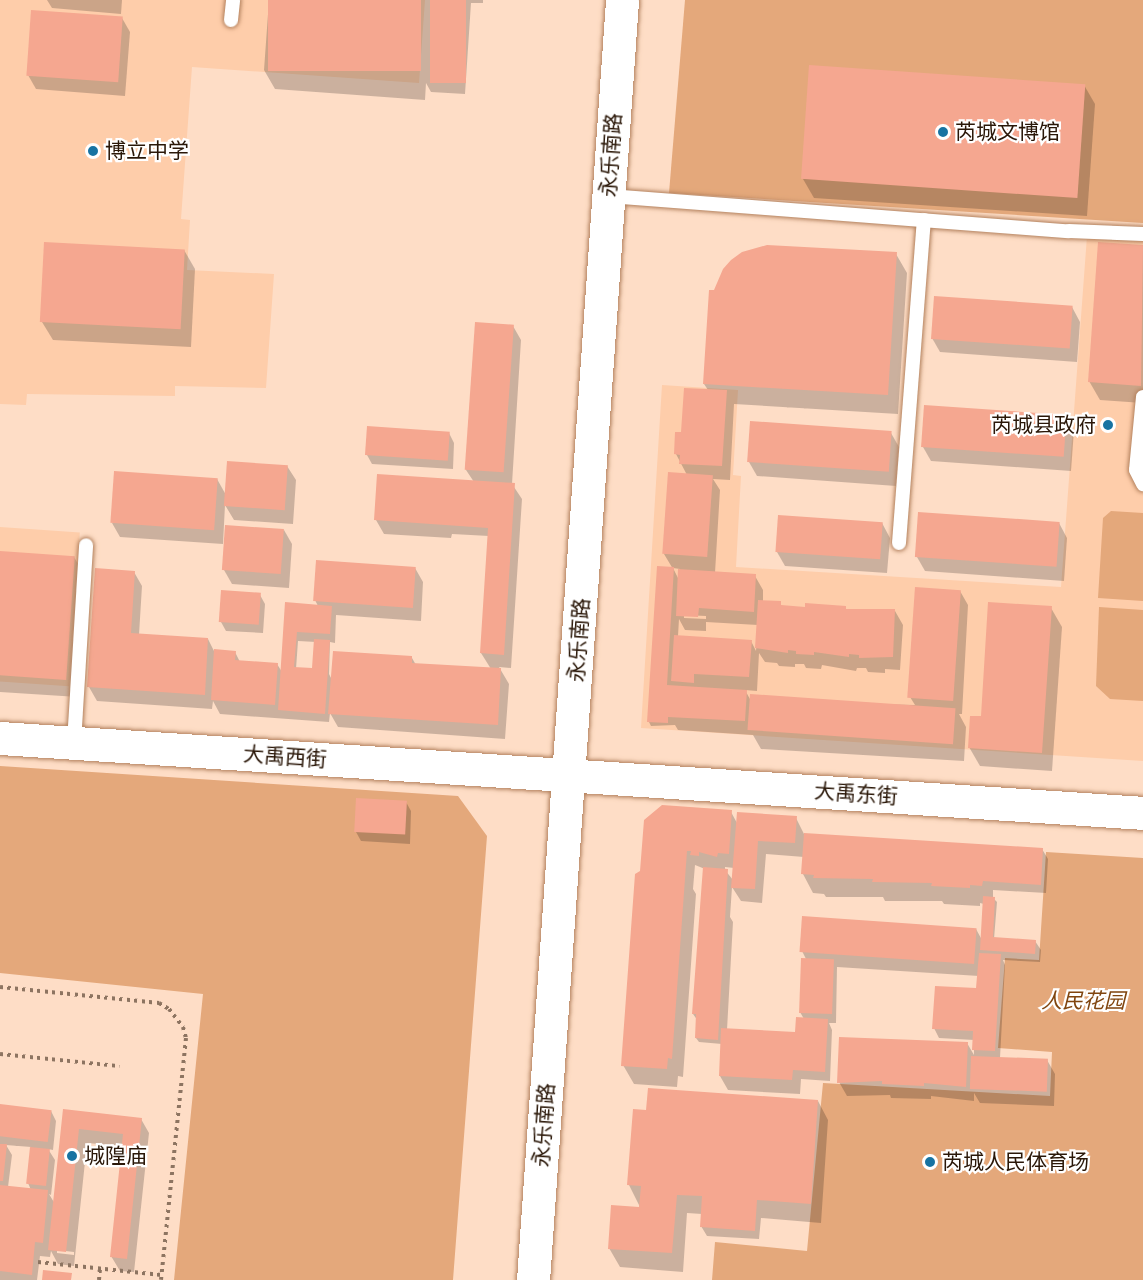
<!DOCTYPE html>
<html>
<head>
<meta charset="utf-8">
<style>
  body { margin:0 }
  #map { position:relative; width:1143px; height:1280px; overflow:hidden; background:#feddc6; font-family:"Roboto Serif","Noto Sans SC",serif }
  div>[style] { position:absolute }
  .built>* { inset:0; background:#fecdaa; transform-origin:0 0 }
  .green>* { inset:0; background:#e4a87b }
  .shadow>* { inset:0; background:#0003 }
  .building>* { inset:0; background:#f5a790; transform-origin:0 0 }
  .path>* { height:4px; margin-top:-2px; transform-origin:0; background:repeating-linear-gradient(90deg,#8d7461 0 3px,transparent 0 7.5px) }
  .roads { filter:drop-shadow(0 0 2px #b3815d) drop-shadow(0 0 2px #b3815d) }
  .lane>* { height:14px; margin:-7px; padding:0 7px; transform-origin:7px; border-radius:7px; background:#fff }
  .secondary>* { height:33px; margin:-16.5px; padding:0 16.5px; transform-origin:16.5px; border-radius:16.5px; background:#fff }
  .dots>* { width:16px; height:16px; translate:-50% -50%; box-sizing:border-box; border:3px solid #fff; border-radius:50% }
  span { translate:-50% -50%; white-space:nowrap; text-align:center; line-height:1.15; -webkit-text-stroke:4.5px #fff; paint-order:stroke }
  .poi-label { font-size:21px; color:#2a1708 }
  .left { translate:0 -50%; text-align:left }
  .right { translate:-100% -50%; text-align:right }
  .street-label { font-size:21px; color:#2a1708 }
  .park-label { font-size:21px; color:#80450f; font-style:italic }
</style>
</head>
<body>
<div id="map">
  <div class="built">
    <i style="clip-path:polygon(0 0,425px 0,419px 83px,192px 67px,181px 219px,190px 220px,187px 270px,274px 274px,266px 388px,175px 386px,175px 396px,27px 394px,26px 405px,0 404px)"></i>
    <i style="clip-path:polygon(1087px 236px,1143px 241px,1143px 761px,641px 728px,662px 385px,738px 390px,733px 475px,741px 476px,736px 567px,1061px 587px)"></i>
    <i style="left:0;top:527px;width:80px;height:154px;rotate:4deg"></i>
  </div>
  <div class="green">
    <i style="clip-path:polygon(685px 0,1143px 0,1143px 223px,669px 193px)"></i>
    <i style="clip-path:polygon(1111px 511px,1143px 513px,1143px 601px,1098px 598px,1103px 518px)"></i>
    <i style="clip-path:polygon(1099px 607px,1143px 610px,1143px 701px,1110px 699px,1096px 686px)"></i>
    <i style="clip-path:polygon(0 766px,458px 796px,487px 836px,453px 1280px,174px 1280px,203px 994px,0 973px)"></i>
    <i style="clip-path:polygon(1046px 852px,1143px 858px,1143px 1280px,712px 1280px,715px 1242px,807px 1251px,823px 1083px,1050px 1096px,1052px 1052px,998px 1048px,1005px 958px,1039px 960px)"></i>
  </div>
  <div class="shadow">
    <i style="clip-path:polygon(47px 0,122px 0,121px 14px,52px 8px)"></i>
    <i style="clip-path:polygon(269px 0,483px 0,483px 3px,471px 3px,465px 94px,431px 92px,426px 83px,425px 100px,275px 89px,264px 70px)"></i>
    <i style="clip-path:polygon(122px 18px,130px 32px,125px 96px,36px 89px,28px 75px)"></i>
    <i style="clip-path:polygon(1084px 85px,1095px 104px,1087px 216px,814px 198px,803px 179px)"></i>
    <i style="clip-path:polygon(1099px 244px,1143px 247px,1143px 403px,1100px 400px,1089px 381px)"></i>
    <i style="clip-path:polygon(184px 250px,195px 269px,191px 347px,53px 340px,42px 322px)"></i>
    <i style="clip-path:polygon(evenodd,896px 254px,907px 273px,898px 414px,734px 404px,730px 480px,713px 479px,720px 490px,715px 573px,755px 576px,763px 590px,763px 602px,780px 603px,782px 607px,895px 611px,903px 625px,900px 670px,885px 669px,885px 673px,868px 672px,866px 668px,857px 668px,856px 671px,822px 665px,821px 669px,806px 668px,804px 664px,795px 664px,795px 667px,779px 666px,777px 663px,765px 662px,759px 653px,757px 691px,745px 690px,751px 701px,915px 705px,910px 697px,960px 591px,968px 605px,962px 714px,959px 714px,966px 727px,964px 761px,761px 749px,753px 735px,678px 730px,675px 725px,651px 726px,649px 722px,673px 569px,664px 554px,687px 475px,676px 454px,682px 433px,708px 390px,704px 384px,710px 291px,896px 254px,673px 568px,680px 569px,679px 580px,673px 568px,896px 254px,684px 615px,706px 616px,706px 619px,684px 618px,684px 615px,896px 254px,679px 619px,685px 630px,706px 631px,706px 622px,758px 625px,756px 651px,751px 641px,678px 636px,679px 619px)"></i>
    <i style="clip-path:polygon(1072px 307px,1080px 322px,1077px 362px,940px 352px,932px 338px)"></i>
    <i style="clip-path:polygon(evenodd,513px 326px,521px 340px,512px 484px,522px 499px,511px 668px,499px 667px,509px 684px,505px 739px,338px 727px,330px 713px,329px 722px,220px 714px,213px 701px,212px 709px,97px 701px,89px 687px,134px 572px,142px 586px,139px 635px,208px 639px,214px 651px,235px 652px,240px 662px,277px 664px,282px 672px,286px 604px,318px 606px,315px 600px,415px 568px,423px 582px,421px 621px,336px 615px,335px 643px,330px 642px,329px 674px,332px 680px,412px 658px,416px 665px,491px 669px,481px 653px,489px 536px,452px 534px,451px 538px,384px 534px,376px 520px,474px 482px,466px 470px,513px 326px,298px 641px,316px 642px,314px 670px,296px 669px,298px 641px)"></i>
    <i style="clip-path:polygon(1066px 416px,1074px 430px,1071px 471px,931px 461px,923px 447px)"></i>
    <i style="clip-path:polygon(449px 433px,454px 443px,453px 469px,372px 464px,367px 455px)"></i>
    <i style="clip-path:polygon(891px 433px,899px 447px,896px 486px,757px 476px,749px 462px)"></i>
    <i style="clip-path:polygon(287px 466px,296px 480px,293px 524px,234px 520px,225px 505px,223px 544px,120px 537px,112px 523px,217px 479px,226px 495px)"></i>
    <i style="clip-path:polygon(882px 523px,890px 538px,887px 573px,785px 566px,777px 552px)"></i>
    <i style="clip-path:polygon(1059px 523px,1067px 538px,1064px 581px,925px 571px,917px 557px)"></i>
    <i style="clip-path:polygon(284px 530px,292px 544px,289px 588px,232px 584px,224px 570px)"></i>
    <i style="clip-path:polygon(0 553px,74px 557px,85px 576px,78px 697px,0 692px)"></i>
    <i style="clip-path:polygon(260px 595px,265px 604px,263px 633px,226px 631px,221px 622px)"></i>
    <i style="clip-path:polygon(1051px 608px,1062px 627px,1052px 771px,980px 766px,969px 747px,982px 718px)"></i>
    <i style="clip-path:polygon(406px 802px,411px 811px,410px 844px,361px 841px,356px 832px)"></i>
    <i style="clip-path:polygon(evenodd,731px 812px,737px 823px,796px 818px,804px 834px,1042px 849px,1048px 859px,1046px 893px,993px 890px,993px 898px,997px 902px,994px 939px,1035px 941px,1041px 950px,1040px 962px,1003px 960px,1005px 965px,1000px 1058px,1047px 1060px,1055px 1074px,1054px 1106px,980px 1103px,974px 1093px,974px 1101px,931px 1096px,931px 1099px,891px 1098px,890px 1095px,847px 1096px,839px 1082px,967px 1043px,974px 1055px,974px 1040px,939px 1038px,934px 1028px,978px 990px,979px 976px,837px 967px,836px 1023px,829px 1023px,832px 1030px,830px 1081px,801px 1079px,800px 1094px,728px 1090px,720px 1076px,722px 1044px,699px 1042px,696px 1038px,698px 1021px,693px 1014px,705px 869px,695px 865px,693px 889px,696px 894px,683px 1077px,678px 1076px,677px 1087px,634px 1084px,623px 1065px,636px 875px,731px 812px,766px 854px,804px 857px,803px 874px,813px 893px,824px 894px,826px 897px,883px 897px,885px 901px,942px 901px,944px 904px,980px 906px,980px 903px,984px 904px,982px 940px,976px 929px,802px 951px,806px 959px,800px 1012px,804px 1019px,796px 1034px,727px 1030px,733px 922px,730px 917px,732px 887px,741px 901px,762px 903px,766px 854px,731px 812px,725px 867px,734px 868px,733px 880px,725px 870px,725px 867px)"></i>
    <i style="clip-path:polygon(818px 1101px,828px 1120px,821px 1223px,761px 1218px,759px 1239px,707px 1236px,701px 1226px,702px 1214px,687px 1213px,683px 1272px,620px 1267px,609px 1248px,641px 1209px,629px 1185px)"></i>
    <i style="clip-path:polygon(evenodd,0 1106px,51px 1111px,56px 1121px,53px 1150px,48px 1149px,55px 1160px,51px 1195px,49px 1194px,55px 1204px,64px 1111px,141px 1119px,149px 1133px,134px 1272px,120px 1271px,111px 1256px,123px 1146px,87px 1143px,74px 1266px,58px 1264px,51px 1251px,50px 1257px,40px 1256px,37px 1280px,0 1280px,0 1106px,6px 1145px,31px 1147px,28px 1183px,31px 1190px,8px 1187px,12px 1155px,6px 1145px,0 1106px,57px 1250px,74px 1252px,74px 1255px,57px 1253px,57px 1250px)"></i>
  </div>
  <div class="building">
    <i style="left:268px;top:0;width:153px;height:71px"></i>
    <i style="left:430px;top:0;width:36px;height:83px"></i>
    <i style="left:31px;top:10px;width:92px;height:66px;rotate:4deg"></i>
    <i style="left:809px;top:65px;width:277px;height:114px;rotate:4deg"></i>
    <i style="left:44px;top:242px;width:141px;height:80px;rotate:3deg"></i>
    <i style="clip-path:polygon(1098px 242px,1143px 245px,1141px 386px,1088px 382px)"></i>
    <i style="clip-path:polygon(767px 245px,897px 252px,888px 395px,703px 384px,709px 290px,714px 290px,723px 269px,731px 260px,742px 252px)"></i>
    <i style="left:934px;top:296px;width:139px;height:43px;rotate:4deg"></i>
    <i style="left:475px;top:322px;width:39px;height:148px;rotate:4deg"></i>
    <i style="clip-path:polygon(684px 388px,727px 390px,722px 466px,679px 464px,680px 455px,674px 454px,675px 432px,681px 432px)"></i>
    <i style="left:924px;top:405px;width:143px;height:42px;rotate:4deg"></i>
    <i style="left:750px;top:421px;width:142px;height:41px;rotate:4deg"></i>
    <i style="left:367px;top:426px;width:83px;height:29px;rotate:4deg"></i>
    <i style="left:227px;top:461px;width:61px;height:45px;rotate:4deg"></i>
    <i style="left:114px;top:471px;width:104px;height:52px;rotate:4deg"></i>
    <i style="left:668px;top:472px;width:45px;height:82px;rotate:4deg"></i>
    <i style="clip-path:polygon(377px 474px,515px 483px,504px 655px,480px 653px,488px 528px,374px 520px)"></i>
    <i style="left:918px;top:512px;width:142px;height:45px;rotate:4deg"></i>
    <i style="left:778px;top:515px;width:105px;height:37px;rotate:4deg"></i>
    <i style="left:225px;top:525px;width:59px;height:45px;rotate:4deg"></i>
    <i style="left:0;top:551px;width:75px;height:124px;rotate:4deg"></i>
    <i style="left:316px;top:560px;width:100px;height:41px;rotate:4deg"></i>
    <i style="clip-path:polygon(657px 566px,674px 567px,667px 685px,747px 690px,745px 721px,668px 717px,668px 723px,647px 722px)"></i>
    <i style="clip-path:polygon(95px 568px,135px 571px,131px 633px,208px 638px,205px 695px,87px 687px)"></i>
    <i style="clip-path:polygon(678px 569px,756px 574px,754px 612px,699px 608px,698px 617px,676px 616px)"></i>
    <i style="left:915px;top:587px;width:46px;height:111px;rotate:4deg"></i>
    <i style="left:221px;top:590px;width:40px;height:32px;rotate:4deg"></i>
    <i style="clip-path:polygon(758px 600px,781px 601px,781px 605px,805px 607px,805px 603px,846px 606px,846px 609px,895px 609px,893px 657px,859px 658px,859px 655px,849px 654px,849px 657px,814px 652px,814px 655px,796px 654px,796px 651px,788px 650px,788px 653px,755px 648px)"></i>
    <i style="clip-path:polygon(285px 602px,332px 606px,330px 634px,297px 632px,294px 667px,312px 668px,314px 639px,330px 640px,325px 714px,278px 710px)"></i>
    <i style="clip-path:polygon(988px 602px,1052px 606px,1042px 753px,968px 748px,970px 716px,981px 716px)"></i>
    <i style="clip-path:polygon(674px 635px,752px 640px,749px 677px,694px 674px,694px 683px,671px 681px)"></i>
    <i style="clip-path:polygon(214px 649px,236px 651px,235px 660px,278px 663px,275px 705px,211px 700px)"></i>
    <i style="clip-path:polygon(333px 651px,412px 656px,412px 663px,501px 668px,498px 725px,328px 714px)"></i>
    <i style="left:750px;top:694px;width:206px;height:36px;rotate:4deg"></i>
    <i style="left:356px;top:798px;width:51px;height:34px;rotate:3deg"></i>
    <i style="clip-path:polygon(662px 805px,732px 810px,729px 854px,718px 853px,717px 857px,699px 852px,699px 856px,690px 855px,691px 851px,687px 851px,672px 1059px,668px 1058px,667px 1069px,621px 1066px,635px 874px,640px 871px,644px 820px)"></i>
    <i style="clip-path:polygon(737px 812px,797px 816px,795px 843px,758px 841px,755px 889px,731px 888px)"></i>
    <i style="clip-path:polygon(804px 833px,1043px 848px,1041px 885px,983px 881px,982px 886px,970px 885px,970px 888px,931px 886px,932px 883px,872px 882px,873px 879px,813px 878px,814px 875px,801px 874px)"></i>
    <i style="clip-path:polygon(703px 867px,728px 869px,718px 1040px,695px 1038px,696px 1014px,692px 1014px)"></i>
    <i style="clip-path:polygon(983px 896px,995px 897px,993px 937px,1036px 940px,1035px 954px,980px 950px)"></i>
    <i style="left:802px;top:916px;width:175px;height:36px;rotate:4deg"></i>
    <i style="clip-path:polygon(979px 953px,1001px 954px,995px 1051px,972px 1050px,973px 1031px,932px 1029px,935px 986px,976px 988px)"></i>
    <i style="left:801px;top:958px;width:33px;height:55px;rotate:2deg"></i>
    <i style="clip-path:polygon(796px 1017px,828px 1019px,825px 1072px,793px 1070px,792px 1080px,719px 1076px,721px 1028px,795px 1032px)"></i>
    <i style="clip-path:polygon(839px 1037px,968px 1042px,966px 1087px,924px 1083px,924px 1086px,882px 1084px,882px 1081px,837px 1083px)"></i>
    <i style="left:971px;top:1056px;width:77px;height:33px;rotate:2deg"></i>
    <i style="clip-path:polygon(648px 1088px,818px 1100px,811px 1204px,757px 1200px,755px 1231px,700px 1227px,702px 1196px,677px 1195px,672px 1253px,608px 1249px,611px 1205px,639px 1207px,641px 1186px,627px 1185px,633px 1109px,646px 1110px)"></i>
    <i style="left:0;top:1104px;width:52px;height:32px;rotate:7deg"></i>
    <i style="clip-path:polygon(63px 1109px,142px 1118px,127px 1259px,110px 1257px,123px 1134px,79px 1129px,66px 1252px,48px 1250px)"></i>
    <i style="clip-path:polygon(0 1144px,7px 1144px,3px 1181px,0 1181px)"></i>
    <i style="left:30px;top:1147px;width:20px;height:37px;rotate:6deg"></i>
    <i style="clip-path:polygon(0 1185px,48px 1190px,43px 1243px,35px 1242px,32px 1275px,0 1271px)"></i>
    <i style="clip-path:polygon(43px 1270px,72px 1273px,71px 1280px,42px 1280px)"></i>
  </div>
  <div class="path">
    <i style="left:0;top:987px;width:160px;rotate:5.7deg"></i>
    <i style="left:159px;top:1003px;width:12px;rotate:31deg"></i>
    <i style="left:169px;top:1009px;width:23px;rotate:52deg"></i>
    <i style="left:183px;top:1027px;width:11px;rotate:75deg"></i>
    <i style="left:186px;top:1038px;width:243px;rotate:95.9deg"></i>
    <i style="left:0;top:1054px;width:120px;rotate:5.8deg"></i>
    <i style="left:38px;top:1262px;width:124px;rotate:6deg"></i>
    <i style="left:99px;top:1280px;width:12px;rotate:-85deg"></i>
  </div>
  <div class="roads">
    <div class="lane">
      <i style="left:231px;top:20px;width:20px;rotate:-84deg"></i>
      <i style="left:609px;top:196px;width:461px;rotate:4.4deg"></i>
      <i style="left:1069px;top:231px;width:74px;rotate:2.3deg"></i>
      <i style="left:1143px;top:397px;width:73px;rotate:95.5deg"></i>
      <i style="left:1136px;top:470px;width:16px;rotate:63deg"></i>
      <i style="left:899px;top:543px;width:324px;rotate:-85.6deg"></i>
      <i style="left:74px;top:743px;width:198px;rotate:-86.5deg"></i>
    </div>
    <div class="secondary">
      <i style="left:0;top:738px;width:1145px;rotate:3.75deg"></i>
      <i style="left:533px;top:1280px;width:1283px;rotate:-86.02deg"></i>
    </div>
  </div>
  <div class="dots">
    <i style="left:943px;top:132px;background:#1773a2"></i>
    <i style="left:93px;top:151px;background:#1773a2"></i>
    <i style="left:1108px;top:425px;background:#1773a2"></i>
    <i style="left:72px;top:1156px;background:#1773a2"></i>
    <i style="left:930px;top:1162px;background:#1773a2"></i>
  </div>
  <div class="poi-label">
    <span class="left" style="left:955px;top:132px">芮城文博馆</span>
    <span class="left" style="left:105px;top:151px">博立中学</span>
    <span class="right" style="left:1096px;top:425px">芮城县政府</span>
    <span class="left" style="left:84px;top:1156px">城隍庙</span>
    <span class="left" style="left:942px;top:1162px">芮城人民体育场</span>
  </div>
  <div class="street-label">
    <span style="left:611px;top:155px;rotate:-86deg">永乐南路</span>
    <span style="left:579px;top:640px;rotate:-86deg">永乐南路</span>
    <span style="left:285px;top:757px;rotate:4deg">大禹西街</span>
    <span style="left:856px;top:794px;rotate:4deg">大禹东街</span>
    <span style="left:544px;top:1125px;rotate:-86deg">永乐南路</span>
  </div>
  <div class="park-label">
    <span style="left:1083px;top:1001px">人民花园</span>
  </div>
</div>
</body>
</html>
